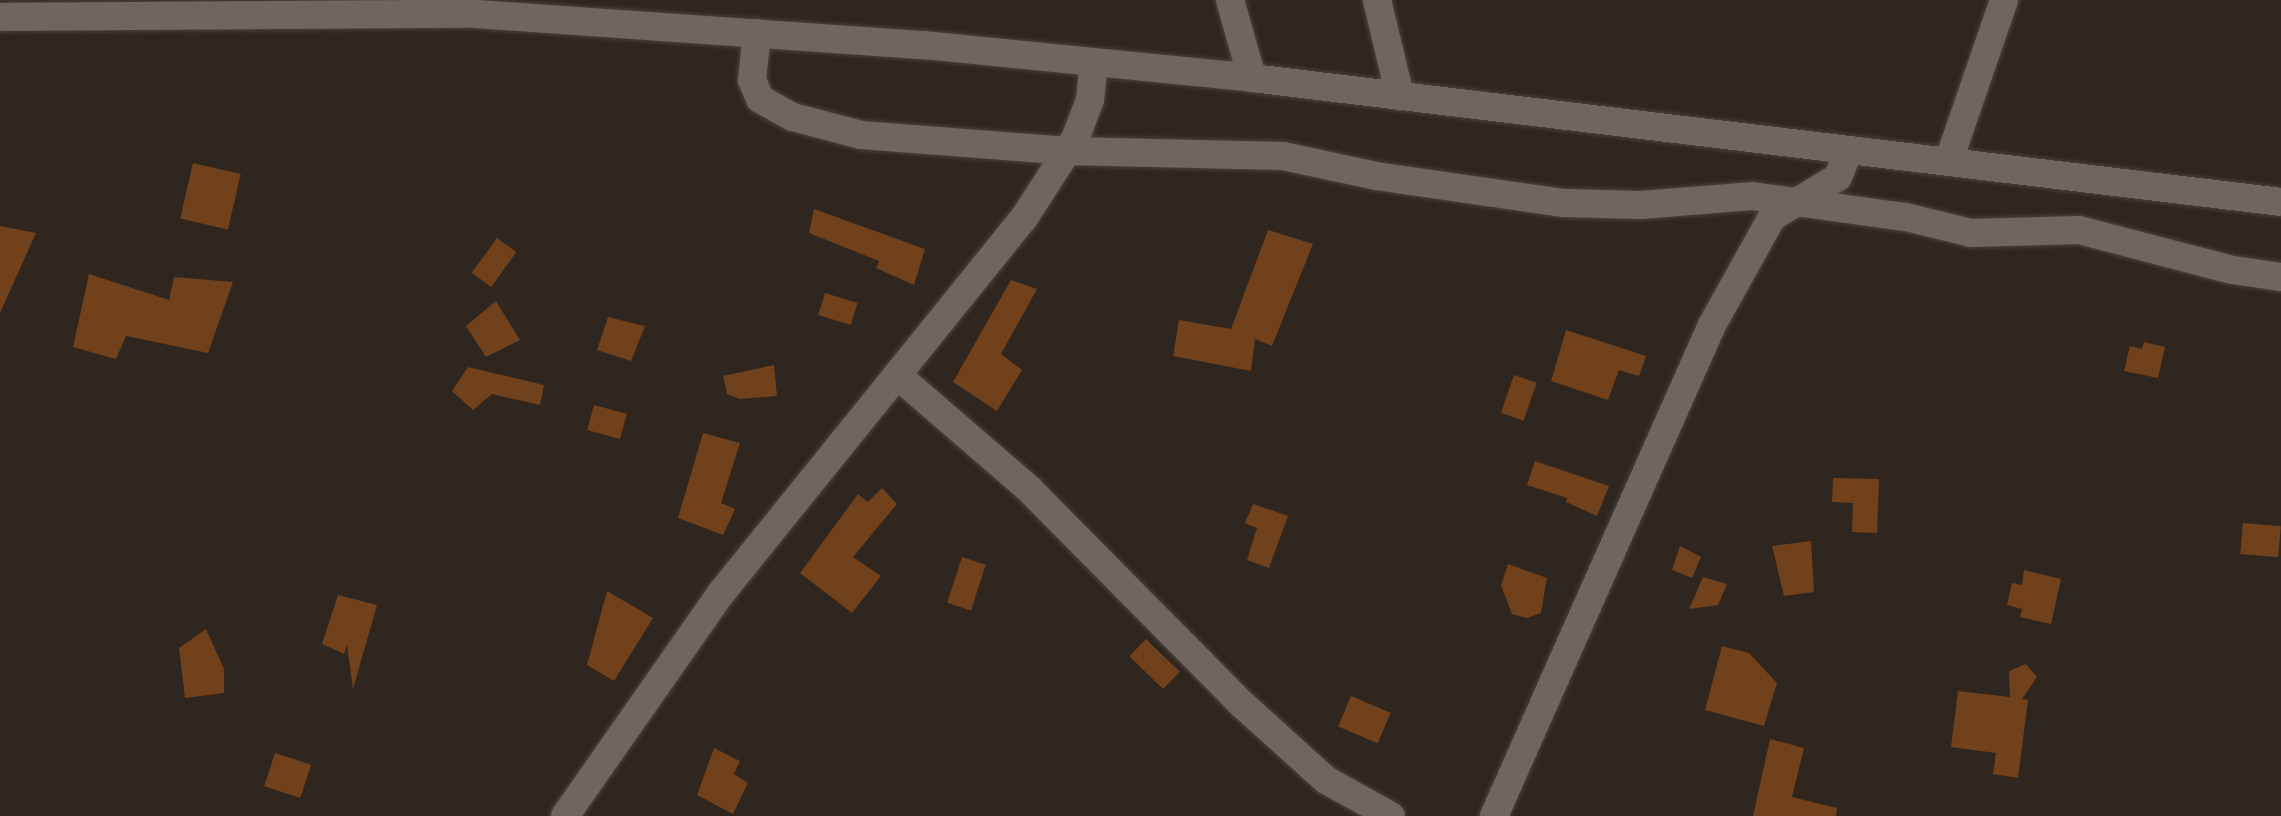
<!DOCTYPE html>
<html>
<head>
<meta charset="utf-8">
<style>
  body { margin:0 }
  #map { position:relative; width:2281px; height:816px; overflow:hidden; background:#2f2620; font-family:"Crimson Pro",serif }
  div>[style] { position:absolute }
  .building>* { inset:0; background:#70411a; transform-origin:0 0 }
  .roads { filter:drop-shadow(0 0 2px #4c443f) drop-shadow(0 0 2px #4c443f) }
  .minor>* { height:28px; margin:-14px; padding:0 14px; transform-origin:14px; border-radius:14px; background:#71665f }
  span { translate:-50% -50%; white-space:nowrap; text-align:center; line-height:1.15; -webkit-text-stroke:10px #261d17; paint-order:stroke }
</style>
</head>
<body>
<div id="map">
  <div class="building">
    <i style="left:193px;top:163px;width:49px;height:57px;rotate:13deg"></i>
    <i style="clip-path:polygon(814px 209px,925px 249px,914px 285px,876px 268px,879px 261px,809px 233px)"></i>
    <i style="clip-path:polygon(0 226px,36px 233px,0 313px)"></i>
    <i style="clip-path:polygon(1268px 230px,1313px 244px,1272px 346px,1255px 339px,1251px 371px,1173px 356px,1179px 320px,1231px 329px)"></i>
    <i style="left:497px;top:238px;width:24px;height:43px;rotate:36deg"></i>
    <i style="clip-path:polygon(89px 274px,169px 300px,174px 277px,233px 282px,208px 353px,126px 336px,116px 359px,73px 347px)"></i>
    <i style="clip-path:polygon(1011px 280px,1037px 289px,1001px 354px,1022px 370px,997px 411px,953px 382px)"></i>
    <i style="left:825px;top:293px;width:34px;height:23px;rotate:17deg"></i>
    <i style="clip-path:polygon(496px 301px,520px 340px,486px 357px,466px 326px)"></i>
    <i style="clip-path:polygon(608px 317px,645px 326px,631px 361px,597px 350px)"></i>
    <i style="clip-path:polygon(1566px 330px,1646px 356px,1639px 376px,1619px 370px,1608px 400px,1551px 381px)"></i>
    <i style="clip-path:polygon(2144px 342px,2165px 347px,2158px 378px,2124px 371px,2130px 346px,2142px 349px)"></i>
    <i style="clip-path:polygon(774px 365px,777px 396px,740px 399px,727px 394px,723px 376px)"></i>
    <i style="clip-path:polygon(468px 367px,544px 385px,540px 405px,492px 394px,473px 410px,452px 391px)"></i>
    <i style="left:1514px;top:375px;width:24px;height:40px;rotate:19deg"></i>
    <i style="left:594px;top:405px;width:34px;height:26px;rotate:15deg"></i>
    <i style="clip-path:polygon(703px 433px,740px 443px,721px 503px,735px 509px,723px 535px,678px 518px)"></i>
    <i style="clip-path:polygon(1535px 461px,1609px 486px,1597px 516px,1566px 502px,1567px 498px,1527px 485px)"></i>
    <i style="clip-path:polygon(1833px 478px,1879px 479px,1877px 533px,1852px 532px,1853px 503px,1832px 502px)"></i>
    <i style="clip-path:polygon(882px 488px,897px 504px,853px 557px,881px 576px,852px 613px,800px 573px,858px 494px,868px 502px)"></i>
    <i style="clip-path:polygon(1253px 504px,1288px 516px,1269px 568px,1247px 560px,1257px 528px,1245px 523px)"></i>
    <i style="left:2243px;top:523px;width:38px;height:31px;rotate:5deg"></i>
    <i style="clip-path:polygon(1811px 541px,1814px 592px,1784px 596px,1772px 546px)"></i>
    <i style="clip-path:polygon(1680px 546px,1701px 557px,1692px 578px,1672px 570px)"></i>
    <i style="left:962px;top:557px;width:25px;height:48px;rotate:18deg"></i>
    <i style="clip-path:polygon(1508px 564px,1547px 578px,1541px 613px,1527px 618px,1512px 614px,1501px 585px)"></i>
    <i style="clip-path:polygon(2024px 570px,2061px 579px,2051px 624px,2020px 617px,2022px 609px,2007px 605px,2012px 583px,2022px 585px)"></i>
    <i style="clip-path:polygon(1703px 577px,1727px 584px,1718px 605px,1689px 609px)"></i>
    <i style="clip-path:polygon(607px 591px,653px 618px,614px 681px,587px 665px)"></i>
    <i style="clip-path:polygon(338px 595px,377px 605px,353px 689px,347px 645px,344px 654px,322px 644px)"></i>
    <i style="clip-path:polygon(206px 629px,224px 669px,224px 693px,185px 698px,179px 648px)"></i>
    <i style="left:1146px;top:639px;width:47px;height:24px;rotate:44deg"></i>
    <i style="clip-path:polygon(1722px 646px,1749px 653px,1777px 683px,1764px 726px,1705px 710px)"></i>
    <i style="clip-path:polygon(2026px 664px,2037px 677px,2022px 699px,2028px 700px,2018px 778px,1993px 774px,1996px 753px,1951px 747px,1958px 691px,2010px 697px,2009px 671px)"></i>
    <i style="left:1351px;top:696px;width:43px;height:33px;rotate:23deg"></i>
    <i style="clip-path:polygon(1770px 739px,1804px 748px,1792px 797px,1837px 808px,1836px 816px,1753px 816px)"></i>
    <i style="clip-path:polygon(714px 748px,740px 761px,734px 774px,748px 783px,733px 814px,697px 795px)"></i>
    <i style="left:275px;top:753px;width:38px;height:35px;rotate:18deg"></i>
  </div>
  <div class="roads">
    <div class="minor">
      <i style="left:1230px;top:0;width:81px;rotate:74.2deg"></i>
      <i style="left:1377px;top:0;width:99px;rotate:76.5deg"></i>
      <i style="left:0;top:17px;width:476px;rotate:-0.4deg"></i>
      <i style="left:476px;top:14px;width:449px;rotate:4deg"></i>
      <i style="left:924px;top:45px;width:330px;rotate:5.7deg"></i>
      <i style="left:1252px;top:78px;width:1036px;rotate:6.87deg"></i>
      <i style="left:757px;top:33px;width:47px;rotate:96.1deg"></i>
      <i style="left:752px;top:80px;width:21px;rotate:67deg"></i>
      <i style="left:760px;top:99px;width:38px;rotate:29deg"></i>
      <i style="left:793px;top:117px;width:70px;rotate:14.8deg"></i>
      <i style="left:861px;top:135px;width:207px;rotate:4.4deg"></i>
      <i style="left:1067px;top:151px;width:216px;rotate:1.3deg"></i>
      <i style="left:1283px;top:156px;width:95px;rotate:12.1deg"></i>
      <i style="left:1376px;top:176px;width:190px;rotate:8.2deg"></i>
      <i style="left:1564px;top:203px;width:77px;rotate:1.5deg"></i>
      <i style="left:1641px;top:205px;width:111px;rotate:-4.6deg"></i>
      <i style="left:1752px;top:196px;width:155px;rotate:7.8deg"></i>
      <i style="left:1906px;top:217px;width:67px;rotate:13.8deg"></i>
      <i style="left:1971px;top:233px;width:108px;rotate:-1.6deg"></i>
      <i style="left:2079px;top:230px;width:159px;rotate:14.6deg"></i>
      <i style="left:2233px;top:270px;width:49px;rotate:8.3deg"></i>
      <i style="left:1949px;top:160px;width:169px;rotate:-71deg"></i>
      <i style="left:897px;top:375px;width:176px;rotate:40.8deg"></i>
      <i style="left:1030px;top:490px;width:303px;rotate:45.3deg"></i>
      <i style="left:1243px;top:705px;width:112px;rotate:42.1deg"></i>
      <i style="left:1326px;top:780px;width:74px;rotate:29deg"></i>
      <i style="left:565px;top:816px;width:274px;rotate:-55deg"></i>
      <i style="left:722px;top:592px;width:481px;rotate:-51.1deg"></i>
      <i style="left:1024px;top:218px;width:94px;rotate:-57.2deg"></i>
      <i style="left:1075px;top:139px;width:42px;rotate:-69deg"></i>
      <i style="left:1090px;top:100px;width:37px;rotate:-84deg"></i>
      <i style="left:1494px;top:816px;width:537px;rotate:-66.06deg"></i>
      <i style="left:1712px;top:325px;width:124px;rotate:-60.9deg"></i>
      <i style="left:1772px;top:217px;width:77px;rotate:-31.2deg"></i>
      <i style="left:1838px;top:177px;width:29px;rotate:-68deg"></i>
    </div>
  </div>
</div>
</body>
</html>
